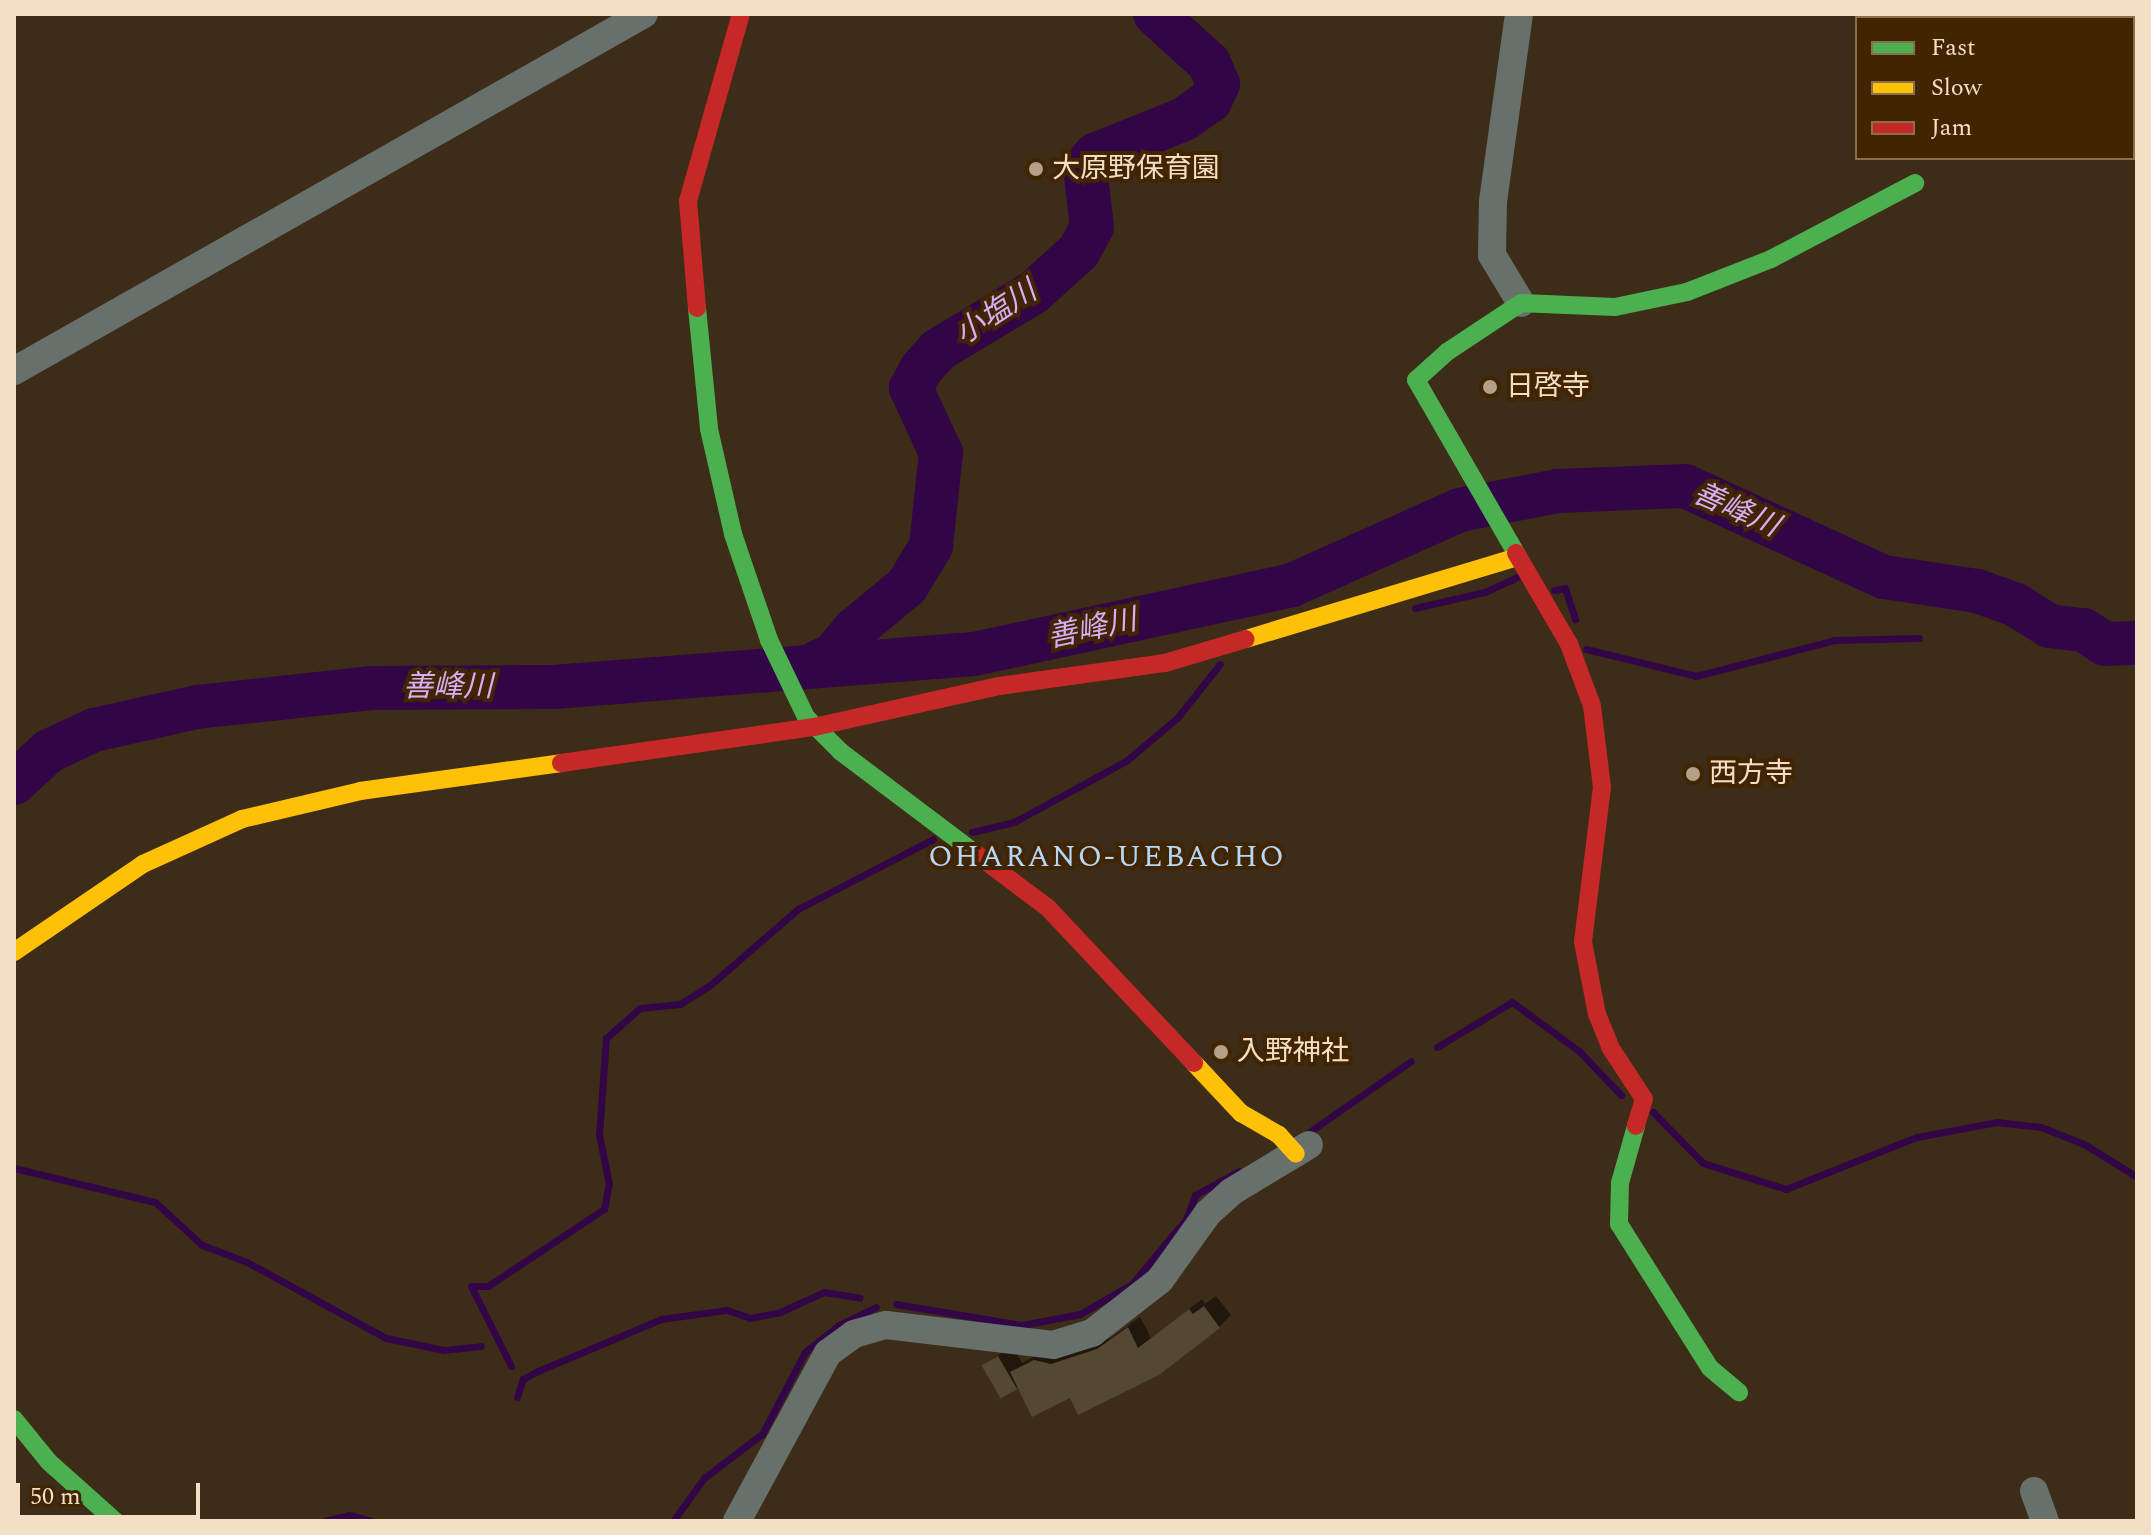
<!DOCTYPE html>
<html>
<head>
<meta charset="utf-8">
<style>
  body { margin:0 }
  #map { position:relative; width:2151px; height:1535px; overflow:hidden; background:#3d2d18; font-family:Spectral,"Noto Sans JP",serif }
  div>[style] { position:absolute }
  .shadow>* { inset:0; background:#0007 }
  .stream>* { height:7px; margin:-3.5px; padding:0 3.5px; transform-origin:3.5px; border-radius:3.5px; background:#320646 }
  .river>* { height:44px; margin:-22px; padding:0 22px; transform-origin:22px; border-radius:22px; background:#320646 }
  .building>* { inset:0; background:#544833; transform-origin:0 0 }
  .street>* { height:28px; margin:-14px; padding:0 14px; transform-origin:14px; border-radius:14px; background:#68706c }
  .fast>* { height:18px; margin:-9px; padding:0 9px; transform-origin:9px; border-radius:9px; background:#4caf50 }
  .slow>* { height:18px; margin:-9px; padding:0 9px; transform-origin:9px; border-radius:9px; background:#ffc107 }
  .jam>* { height:18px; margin:-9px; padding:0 9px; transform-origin:9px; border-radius:9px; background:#c62828 }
  .dots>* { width:22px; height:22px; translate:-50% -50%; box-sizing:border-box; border:4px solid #412500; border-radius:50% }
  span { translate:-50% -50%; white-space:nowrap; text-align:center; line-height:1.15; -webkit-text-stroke:8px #412500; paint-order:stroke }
  .poi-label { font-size:28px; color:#f5dec6 }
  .left { translate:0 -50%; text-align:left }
  .water-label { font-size:30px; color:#d6aef6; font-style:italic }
  .neighbourhood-label { font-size:30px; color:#b5d7f9; letter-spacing:2px }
  .frame { position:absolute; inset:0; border:16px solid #f5dec6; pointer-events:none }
  .legend { position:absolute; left:1855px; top:16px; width:280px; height:144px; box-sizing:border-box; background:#412500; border:2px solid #896f4f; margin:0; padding:10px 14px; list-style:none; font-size:24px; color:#f5dec6 }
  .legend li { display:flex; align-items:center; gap:16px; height:40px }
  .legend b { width:40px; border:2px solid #896f4f }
  .scale { position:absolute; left:16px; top:1483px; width:184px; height:36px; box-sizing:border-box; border:4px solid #f5dec6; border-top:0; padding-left:10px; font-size:24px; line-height:28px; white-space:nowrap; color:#f5dec6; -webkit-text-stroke:6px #412500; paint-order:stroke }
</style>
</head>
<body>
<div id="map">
  <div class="shadow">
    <i style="clip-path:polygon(1216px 1296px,1231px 1315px,1219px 1327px,1070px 1395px,1016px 1387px,984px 1365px,1013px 1345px,1022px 1363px,1048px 1349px,1064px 1353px,1111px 1338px,1140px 1317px,1151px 1338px,1202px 1299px,1205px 1304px)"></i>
  </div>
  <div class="stream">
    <i style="left:1554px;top:590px;width:11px;rotate:-10deg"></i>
    <i style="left:1565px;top:588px;width:33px;rotate:72deg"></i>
    <i style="left:1415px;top:608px;width:72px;rotate:-12.9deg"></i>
    <i style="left:1485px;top:592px;width:35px;rotate:-25deg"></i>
    <i style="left:1586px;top:649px;width:113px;rotate:13.8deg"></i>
    <i style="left:1696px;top:676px;width:144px;rotate:-14.5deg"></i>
    <i style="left:1835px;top:640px;width:84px;rotate:-1.4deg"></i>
    <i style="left:972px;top:832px;width:43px;rotate:-13.4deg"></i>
    <i style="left:1014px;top:822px;width:128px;rotate:-28.6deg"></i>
    <i style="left:1126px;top:761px;width:67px;rotate:-40.1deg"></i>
    <i style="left:1177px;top:718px;width:69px;rotate:-51.5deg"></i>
    <i style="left:1437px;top:1047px;width:87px;rotate:-31deg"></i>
    <i style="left:1512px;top:1002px;width:83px;rotate:36.2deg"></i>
    <i style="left:1579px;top:1051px;width:61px;rotate:46.3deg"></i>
    <i style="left:1653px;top:1112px;width:71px;rotate:45.6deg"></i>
    <i style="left:1703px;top:1163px;width:87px;rotate:17.4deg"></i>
    <i style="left:1786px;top:1189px;width:141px;rotate:-21.7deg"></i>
    <i style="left:1917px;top:1137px;width:81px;rotate:-10.6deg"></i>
    <i style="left:1997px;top:1122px;width:44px;rotate:6.5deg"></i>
    <i style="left:2041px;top:1127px;width:46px;rotate:21.6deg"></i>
    <i style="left:2084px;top:1144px;width:62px;rotate:31.9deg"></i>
    <i style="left:1305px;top:1135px;width:129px;rotate:-34.9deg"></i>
    <i style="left:14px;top:1168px;width:145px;rotate:13.6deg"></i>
    <i style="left:155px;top:1202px;width:64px;rotate:42.5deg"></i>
    <i style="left:202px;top:1245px;width:48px;rotate:20.7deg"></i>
    <i style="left:247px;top:1262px;width:158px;rotate:28.7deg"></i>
    <i style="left:386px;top:1338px;width:59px;rotate:11.7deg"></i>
    <i style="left:444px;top:1350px;width:37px;rotate:-6deg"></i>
    <i style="left:896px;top:1304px;width:128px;rotate:9.5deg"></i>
    <i style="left:1022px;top:1325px;width:59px;rotate:-10.7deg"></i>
    <i style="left:1080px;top:1314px;width:60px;rotate:-30deg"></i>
    <i style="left:1132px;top:1284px;width:85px;rotate:-50.3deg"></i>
    <i style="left:1186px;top:1219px;width:26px;rotate:-69deg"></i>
    <i style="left:1195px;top:1195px;width:50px;rotate:-28.6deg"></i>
    <i style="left:511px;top:1366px;width:89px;rotate:-116.6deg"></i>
    <i style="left:471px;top:1286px;width:17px"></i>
    <i style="left:488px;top:1286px;width:139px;rotate:-33.6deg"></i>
    <i style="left:604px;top:1209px;width:25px;rotate:-79deg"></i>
    <i style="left:609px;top:1184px;width:50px;rotate:-101.5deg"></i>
    <i style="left:599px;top:1135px;width:97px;rotate:-85.9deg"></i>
    <i style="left:606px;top:1038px;width:45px;rotate:-41.4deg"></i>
    <i style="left:640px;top:1008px;width:40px;rotate:-5.7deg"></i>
    <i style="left:680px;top:1004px;width:34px;rotate:-32deg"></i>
    <i style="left:709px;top:986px;width:118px;rotate:-40.9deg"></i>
    <i style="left:798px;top:909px;width:152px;rotate:-27.4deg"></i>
    <i style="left:517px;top:1397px;width:19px;rotate:-72deg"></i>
    <i style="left:523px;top:1379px;width:17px;rotate:-28deg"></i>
    <i style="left:538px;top:1371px;width:134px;rotate:-22.9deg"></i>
    <i style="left:661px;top:1319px;width:67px;rotate:-7.8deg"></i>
    <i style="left:727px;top:1310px;width:24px;rotate:19deg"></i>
    <i style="left:750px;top:1318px;width:31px;rotate:-11deg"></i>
    <i style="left:780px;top:1312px;width:48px;rotate:-24.4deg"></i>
    <i style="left:824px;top:1292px;width:36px;rotate:9deg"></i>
    <i style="left:325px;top:1521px;width:25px;rotate:-14deg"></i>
    <i style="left:349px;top:1515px;width:24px;rotate:15deg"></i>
    <i style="left:673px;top:1521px;width:53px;rotate:-54.2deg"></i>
    <i style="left:704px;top:1478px;width:73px;rotate:-37.2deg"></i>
    <i style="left:762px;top:1434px;width:93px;rotate:-62.3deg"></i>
    <i style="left:805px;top:1352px;width:43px;rotate:-38.5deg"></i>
    <i style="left:839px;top:1325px;width:41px;rotate:-25.9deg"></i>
  </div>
  <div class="river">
    <i style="left:816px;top:663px;width:19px;rotate:-25deg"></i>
    <i style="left:833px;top:655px;width:34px;rotate:-50deg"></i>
    <i style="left:855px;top:629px;width:67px;rotate:-39.6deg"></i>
    <i style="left:907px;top:586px;width:47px;rotate:-59deg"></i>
    <i style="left:931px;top:546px;width:94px;rotate:-83.9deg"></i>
    <i style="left:941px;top:453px;width:72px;rotate:-114.8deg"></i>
    <i style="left:911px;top:388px;width:21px;rotate:-62deg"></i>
    <i style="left:921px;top:369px;width:25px;rotate:-48deg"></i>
    <i style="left:938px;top:350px;width:112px;rotate:-31.1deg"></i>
    <i style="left:1034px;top:292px;width:61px;rotate:-42.3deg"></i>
    <i style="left:1079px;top:251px;width:27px;rotate:-62deg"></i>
    <i style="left:1092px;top:227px;width:60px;rotate:-96.7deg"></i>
    <i style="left:1085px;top:167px;width:16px;rotate:-50deg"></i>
    <i style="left:1095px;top:155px;width:96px;rotate:-22deg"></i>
    <i style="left:1184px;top:119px;width:32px;rotate:-35deg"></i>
    <i style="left:1210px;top:101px;width:19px;rotate:-65deg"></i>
    <i style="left:1218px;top:84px;width:23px;rotate:-113deg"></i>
    <i style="left:1209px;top:63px;width:73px;rotate:-137.8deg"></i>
    <i style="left:14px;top:783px;width:47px;rotate:-42.4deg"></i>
    <i style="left:49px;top:751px;width:50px;rotate:-25deg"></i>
    <i style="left:94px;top:730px;width:106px;rotate:-12.6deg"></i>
    <i style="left:197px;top:707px;width:177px;rotate:-6.2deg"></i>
    <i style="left:373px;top:688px;width:181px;rotate:-0.3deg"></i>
    <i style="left:554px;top:687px;width:421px;rotate:-4.5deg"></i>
    <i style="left:974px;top:654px;width:325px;rotate:-12.2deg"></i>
    <i style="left:1292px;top:585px;width:184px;rotate:-24.1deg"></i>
    <i style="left:1460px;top:510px;width:100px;rotate:-11deg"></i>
    <i style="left:1558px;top:491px;width:127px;rotate:-2.3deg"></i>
    <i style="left:1685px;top:486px;width:219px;rotate:24.6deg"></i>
    <i style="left:1884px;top:577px;width:94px;rotate:8.6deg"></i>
    <i style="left:1977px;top:591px;width:41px;rotate:19.7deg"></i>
    <i style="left:2016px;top:605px;width:39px;rotate:32deg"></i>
    <i style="left:2049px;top:626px;width:35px;rotate:7deg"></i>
    <i style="left:2084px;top:630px;width:25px;rotate:34deg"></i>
    <i style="left:2105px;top:644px;width:32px;rotate:-2deg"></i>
  </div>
  <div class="building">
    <i style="clip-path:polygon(1204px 1306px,1220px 1328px,1159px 1375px,1078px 1415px,1070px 1398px,1032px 1417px,1010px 1372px,1034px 1360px,1051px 1364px,1097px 1349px,1128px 1327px,1138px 1348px,1189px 1309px,1193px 1314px)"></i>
    <i style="left:998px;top:1356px;width:38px;height:19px;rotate:60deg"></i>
  </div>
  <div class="street">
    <i style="left:1519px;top:14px;width:189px;rotate:97.9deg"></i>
    <i style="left:1493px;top:201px;width:54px;rotate:91.1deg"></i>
    <i style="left:1492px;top:255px;width:56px;rotate:58.9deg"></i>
    <i style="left:14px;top:371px;width:724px;rotate:-29.54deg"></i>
    <i style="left:2034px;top:1491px;width:32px;rotate:70deg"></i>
    <i style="left:737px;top:1521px;width:191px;rotate:-61.6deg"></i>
    <i style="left:828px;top:1353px;width:32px;rotate:-36deg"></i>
    <i style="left:854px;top:1334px;width:33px;rotate:-16deg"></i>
    <i style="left:886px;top:1325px;width:168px;rotate:6.8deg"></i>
    <i style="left:1053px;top:1345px;width:41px;rotate:-17.1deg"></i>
    <i style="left:1092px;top:1333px;width:86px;rotate:-37.9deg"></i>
    <i style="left:1160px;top:1280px;width:82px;rotate:-54.4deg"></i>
    <i style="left:1208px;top:1213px;width:31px;rotate:-42deg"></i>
    <i style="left:1231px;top:1192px;width:91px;rotate:-31.1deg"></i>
  </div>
  <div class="fast">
    <i style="left:697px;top:308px;width:122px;rotate:84.3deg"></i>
    <i style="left:709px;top:429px;width:108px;rotate:77.1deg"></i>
    <i style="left:733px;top:534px;width:112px;rotate:71.2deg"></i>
    <i style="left:769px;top:640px;width:85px;rotate:64.3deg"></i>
    <i style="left:806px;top:717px;width:49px;rotate:45deg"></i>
    <i style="left:841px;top:752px;width:168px;rotate:37deg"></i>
    <i style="left:1516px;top:553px;width:200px;rotate:-120deg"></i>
    <i style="left:1416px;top:380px;width:42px;rotate:-42.1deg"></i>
    <i style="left:1447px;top:352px;width:89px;rotate:-33.5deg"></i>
    <i style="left:1521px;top:303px;width:94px;rotate:2.4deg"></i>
    <i style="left:1615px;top:307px;width:74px;rotate:-11.8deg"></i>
    <i style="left:1687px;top:292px;width:90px;rotate:-21.4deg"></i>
    <i style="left:1771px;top:259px;width:163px;rotate:-27.8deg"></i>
    <i style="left:1636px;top:1126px;width:59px;rotate:105.7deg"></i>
    <i style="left:1620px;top:1183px;width:41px;rotate:91.4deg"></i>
    <i style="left:1619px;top:1224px;width:170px;rotate:57.7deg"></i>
    <i style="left:1710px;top:1368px;width:38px;rotate:40deg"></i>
    <i style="left:14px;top:1419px;width:55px;rotate:50.9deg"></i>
    <i style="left:49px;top:1462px;width:89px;rotate:41.8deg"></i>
  </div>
  <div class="slow">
    <i style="left:1246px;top:639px;width:284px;rotate:-16.8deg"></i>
    <i style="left:14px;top:952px;width:156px;rotate:-34.3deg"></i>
    <i style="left:143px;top:864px;width:109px;rotate:-24.4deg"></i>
    <i style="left:242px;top:819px;width:121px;rotate:-13.3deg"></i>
    <i style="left:360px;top:791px;width:203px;rotate:-7.9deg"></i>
    <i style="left:1194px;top:1063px;width:69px;rotate:46.8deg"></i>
    <i style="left:1241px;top:1113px;width:44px;rotate:30.1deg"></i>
    <i style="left:1279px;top:1135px;width:25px;rotate:48deg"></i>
  </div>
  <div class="jam">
    <i style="left:697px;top:308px;width:107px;rotate:-94.8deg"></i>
    <i style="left:688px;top:201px;width:194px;rotate:-74.2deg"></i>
    <i style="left:1516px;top:553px;width:105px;rotate:59.8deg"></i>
    <i style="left:1569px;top:644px;width:66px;rotate:69.6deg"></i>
    <i style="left:1592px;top:706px;width:82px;rotate:83deg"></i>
    <i style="left:1602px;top:787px;width:156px;rotate:97deg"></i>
    <i style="left:1583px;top:942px;width:73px;rotate:79deg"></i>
    <i style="left:1597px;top:1014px;width:35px;rotate:68deg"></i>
    <i style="left:1610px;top:1047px;width:62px;rotate:56.8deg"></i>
    <i style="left:1644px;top:1099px;width:28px;rotate:107deg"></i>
    <i style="left:561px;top:763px;width:256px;rotate:-8.1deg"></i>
    <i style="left:814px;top:727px;width:189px;rotate:-12.5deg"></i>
    <i style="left:999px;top:686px;width:168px;rotate:-7.9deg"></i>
    <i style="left:1165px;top:663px;width:84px;rotate:-16.5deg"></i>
    <i style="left:975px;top:853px;width:91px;rotate:37deg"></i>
    <i style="left:1048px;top:908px;width:213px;rotate:46.7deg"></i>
  </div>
  <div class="dots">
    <i style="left:1036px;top:169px;background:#b5a089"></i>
    <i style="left:1490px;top:387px;background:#b5a089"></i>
    <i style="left:1693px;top:774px;background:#b5a089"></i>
    <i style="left:1221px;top:1052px;background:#b5a089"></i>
  </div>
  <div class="poi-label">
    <span class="left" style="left:1052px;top:169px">大原野保育園</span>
    <span class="left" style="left:1506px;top:387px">日啓寺</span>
    <span class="left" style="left:1709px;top:774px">西方寺</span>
    <span class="left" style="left:1237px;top:1052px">入野神社</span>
  </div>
  <div class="water-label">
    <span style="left:996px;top:313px;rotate:-33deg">小塩川</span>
    <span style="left:1736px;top:510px;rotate:24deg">善峰川</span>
    <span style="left:1092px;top:629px;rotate:-12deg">善峰川</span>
    <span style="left:448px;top:687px">善峰川</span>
  </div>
  <div class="neighbourhood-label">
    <span style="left:1107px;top:857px">OHARANO-UEBACHO</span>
  </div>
  <div class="frame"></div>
  <ul class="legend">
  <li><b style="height:10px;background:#4caf50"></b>Fast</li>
  <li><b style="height:10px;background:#ffc107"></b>Slow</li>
  <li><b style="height:10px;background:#c62828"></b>Jam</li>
  </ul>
  <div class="scale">50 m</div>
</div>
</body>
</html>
